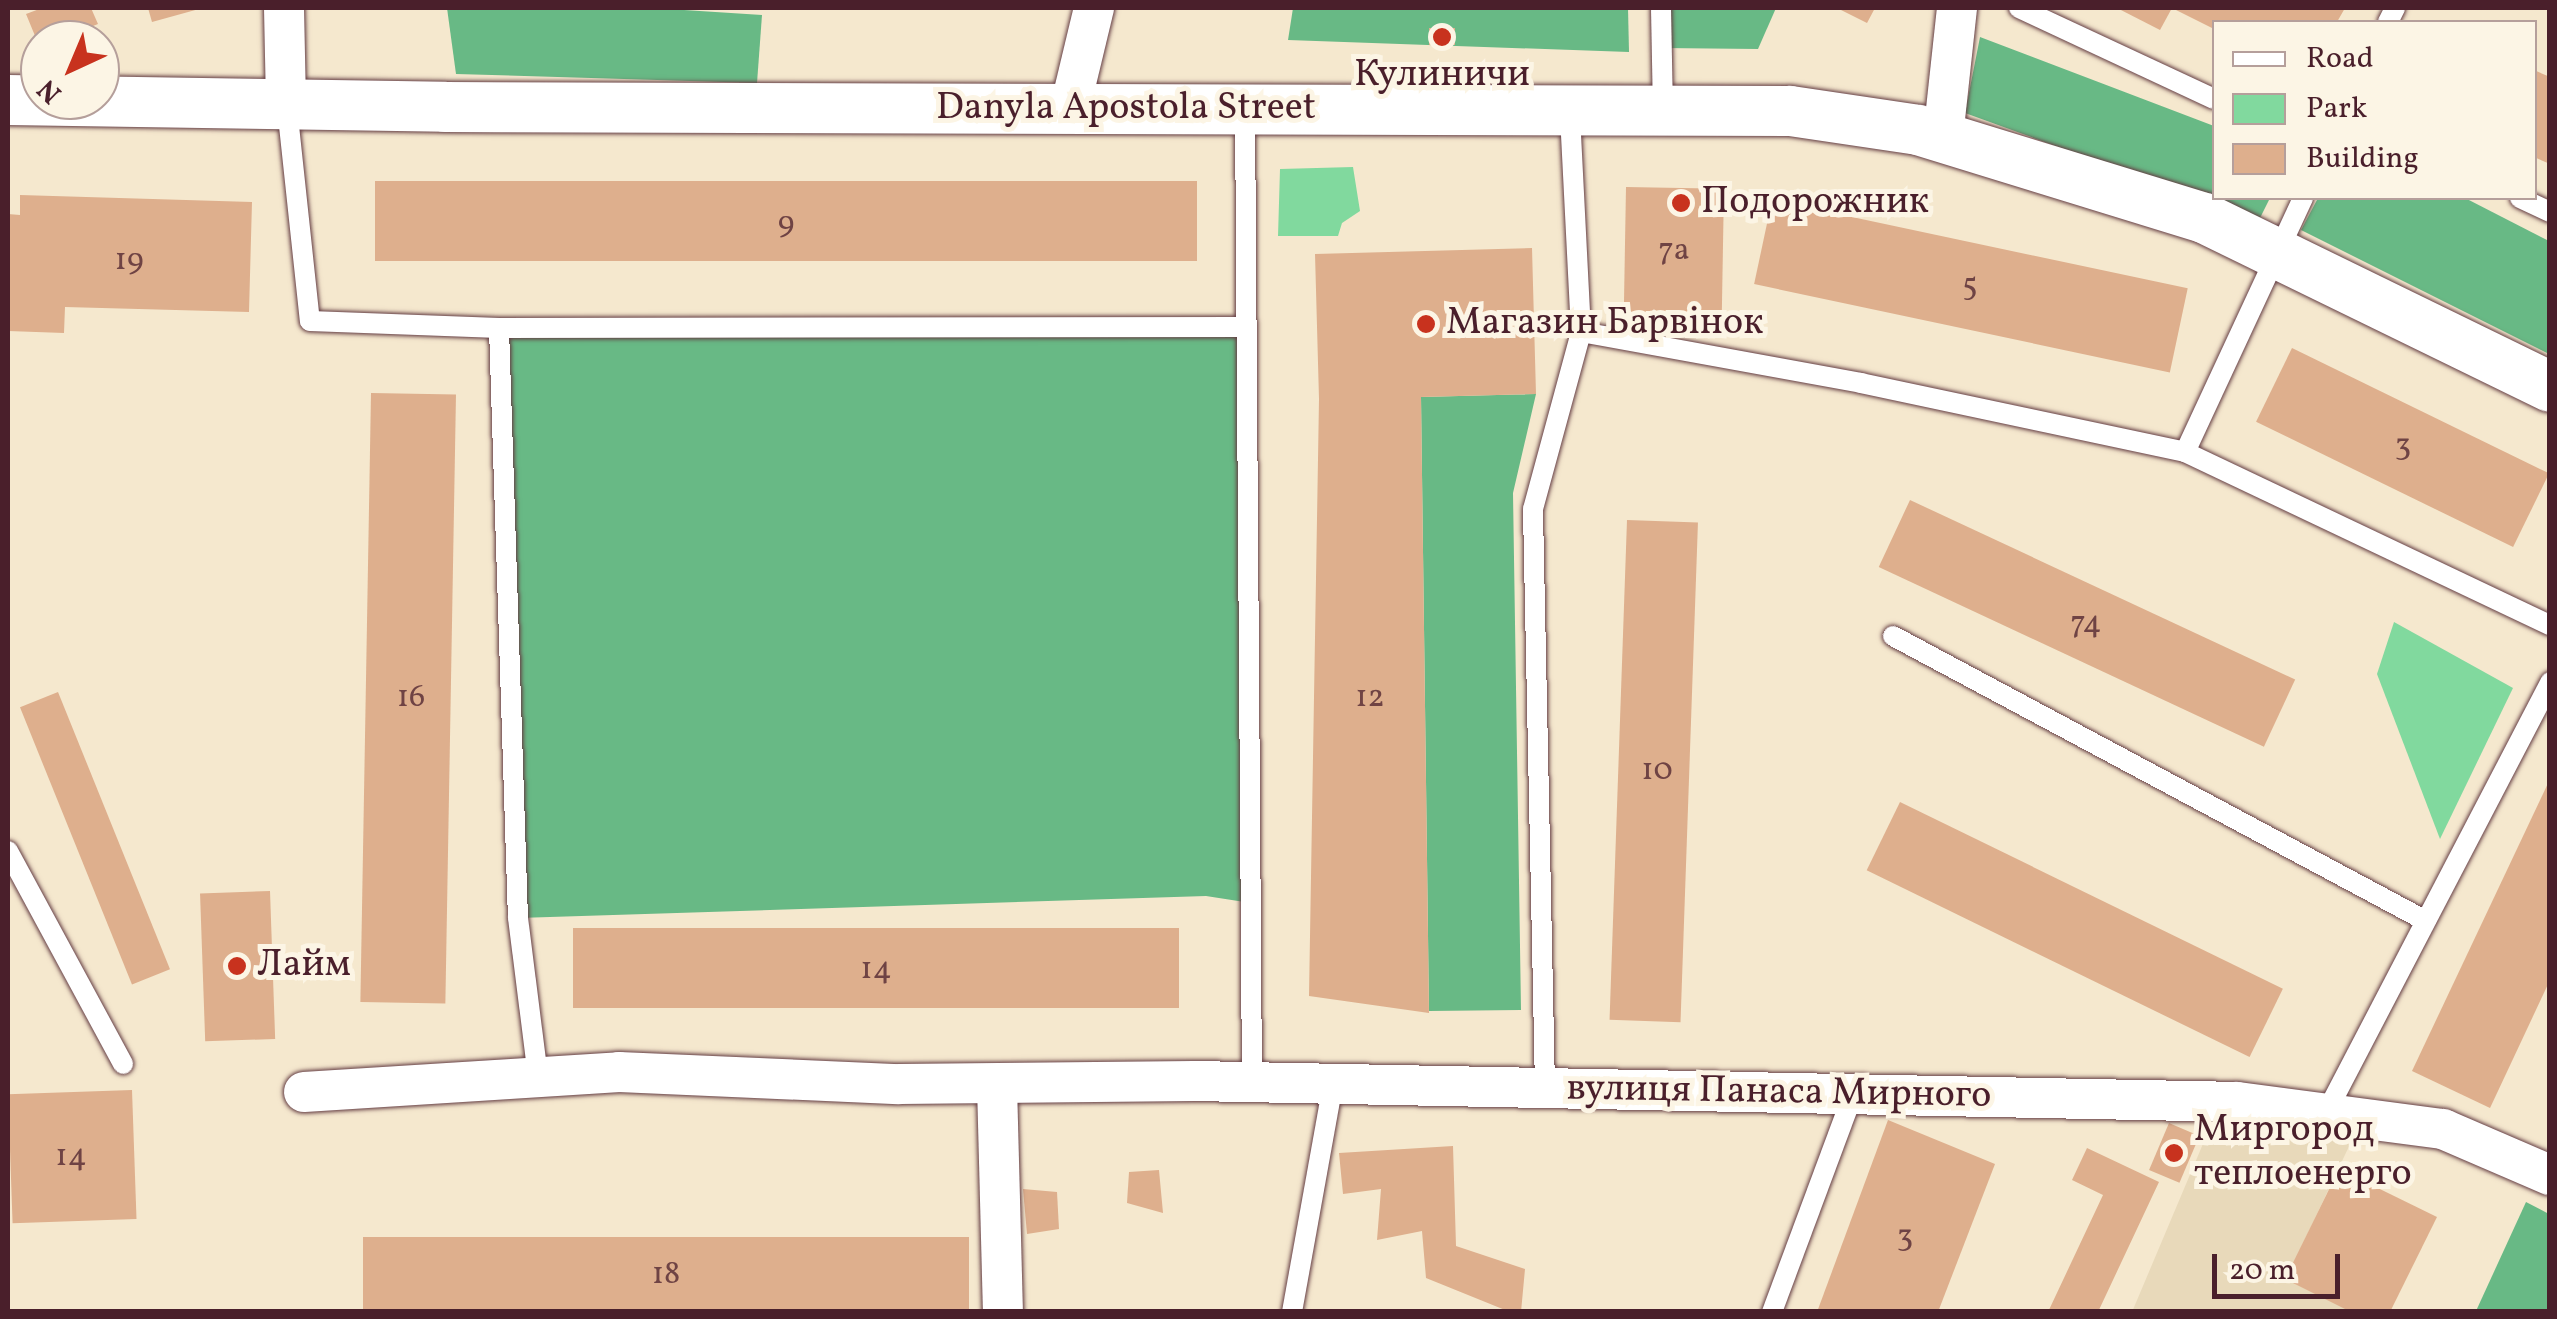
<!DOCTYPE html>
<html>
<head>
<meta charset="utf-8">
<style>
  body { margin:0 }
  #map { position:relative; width:2557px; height:1319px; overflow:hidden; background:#f5e8ce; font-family:Vollkorn,serif }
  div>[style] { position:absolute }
  .built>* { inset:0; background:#e8d9ba }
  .green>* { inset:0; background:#81d99e }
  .forest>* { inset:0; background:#68b985 }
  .building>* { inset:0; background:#deaf8d; transform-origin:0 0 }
  .roads { filter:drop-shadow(0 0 2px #643d43) drop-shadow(0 0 2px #643d43) }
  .service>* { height:20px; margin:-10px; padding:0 10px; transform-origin:10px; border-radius:10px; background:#fff }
  .minor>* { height:40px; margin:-20px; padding:0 20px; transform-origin:20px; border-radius:20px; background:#fff }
  .tertiary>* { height:50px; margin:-25px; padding:0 25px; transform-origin:25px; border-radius:25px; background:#fff }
  .dots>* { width:28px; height:28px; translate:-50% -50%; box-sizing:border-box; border:5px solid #fcf5e5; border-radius:50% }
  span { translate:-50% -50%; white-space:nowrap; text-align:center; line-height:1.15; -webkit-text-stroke:10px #fcf5e5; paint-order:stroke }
  .number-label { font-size:32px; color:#6f4344 }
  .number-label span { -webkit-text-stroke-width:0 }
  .poi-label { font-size:38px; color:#4a1f2b }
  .left { translate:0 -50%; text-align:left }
  .street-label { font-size:38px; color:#4a1f2b }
  .frame { position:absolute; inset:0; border:10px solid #4a1f2b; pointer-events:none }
  .legend { position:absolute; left:2212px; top:20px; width:325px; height:180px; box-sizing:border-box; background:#fcf5e5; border:2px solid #b59f9b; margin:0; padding:12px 18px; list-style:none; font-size:30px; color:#4a1f2b }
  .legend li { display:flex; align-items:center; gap:20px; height:50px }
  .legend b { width:50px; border:2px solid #b59f9b }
  .north { position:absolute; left:20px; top:20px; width:100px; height:100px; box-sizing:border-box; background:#fcf5e5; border:2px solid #b59f9b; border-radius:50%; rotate:224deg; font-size:28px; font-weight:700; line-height:40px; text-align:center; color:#4a1f2b }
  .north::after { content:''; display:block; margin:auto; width:35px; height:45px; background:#c8321e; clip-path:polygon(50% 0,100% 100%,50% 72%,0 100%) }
  .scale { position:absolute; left:2212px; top:1254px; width:128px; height:45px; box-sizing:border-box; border:5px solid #4a1f2b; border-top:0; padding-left:12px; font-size:30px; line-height:35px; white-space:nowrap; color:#4a1f2b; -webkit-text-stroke:8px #fcf5e5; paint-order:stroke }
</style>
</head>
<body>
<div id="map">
  <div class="built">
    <i style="clip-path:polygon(2208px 1132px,2353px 1138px,2286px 1279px,2351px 1311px,2132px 1312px)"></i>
  </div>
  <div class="green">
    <i style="clip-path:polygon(1353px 167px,1360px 211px,1342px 223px,1338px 236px,1278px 236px,1280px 169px)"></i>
    <i style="clip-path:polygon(2394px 622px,2513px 688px,2440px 839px,2377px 674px)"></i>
  </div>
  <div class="forest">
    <i style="clip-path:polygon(447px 8px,653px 8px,762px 15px,757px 83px,456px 74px)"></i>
    <i style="clip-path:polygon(1293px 8px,1628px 8px,1629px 52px,1288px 40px)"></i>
    <i style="clip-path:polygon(1661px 8px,1776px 8px,1758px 49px,1662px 48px)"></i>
    <i style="clip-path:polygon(1980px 37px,2214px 126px,2214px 198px,2270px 198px,2259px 220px,1965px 113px)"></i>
    <i style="clip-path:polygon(2318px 198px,2465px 198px,2549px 241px,2549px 354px,2301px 230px)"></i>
    <i style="clip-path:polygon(1247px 327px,1251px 903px,1206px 896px,518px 918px,499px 328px)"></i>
    <i style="clip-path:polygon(1536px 394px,1513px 493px,1521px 1010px,1429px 1011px,1421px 397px)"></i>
    <i style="clip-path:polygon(2526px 1202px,2549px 1214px,2549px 1311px,2476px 1311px)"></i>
  </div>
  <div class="building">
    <i style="clip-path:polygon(42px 8px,91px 8px,98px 24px,58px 40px,40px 40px,40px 48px,26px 14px)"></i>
    <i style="clip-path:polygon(148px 8px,199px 8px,199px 9px,152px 22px)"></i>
    <i style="clip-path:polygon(1837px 8px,1875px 8px,1867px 23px)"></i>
    <i style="clip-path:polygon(2117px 8px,2172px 8px,2160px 30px)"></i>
    <i style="clip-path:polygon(2172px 8px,2345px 8px,2337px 22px,2214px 22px,2214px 29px)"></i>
    <i style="left:1455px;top:28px;width:17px;height:26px;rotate:90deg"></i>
    <i style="clip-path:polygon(2534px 70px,2550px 77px,2550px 164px,2534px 157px)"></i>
    <i style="left:375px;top:181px;width:822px;height:80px"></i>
    <i style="left:1626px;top:187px;width:98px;height:126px;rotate:1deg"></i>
    <i style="clip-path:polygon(20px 195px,252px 202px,249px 312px,65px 307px,64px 333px,8px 331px,8px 214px,20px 215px)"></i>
    <i style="left:1772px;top:200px;width:425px;height:86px;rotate:12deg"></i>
    <i style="clip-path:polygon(1532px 248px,1536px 394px,1421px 397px,1429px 1013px,1309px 996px,1319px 399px,1315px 254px)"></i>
    <i style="left:2292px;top:348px;width:286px;height:82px;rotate:26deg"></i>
    <i style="left:371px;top:393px;width:85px;height:609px;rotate:1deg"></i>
    <i style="left:1910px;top:500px;width:425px;height:74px;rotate:25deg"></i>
    <i style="left:1627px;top:520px;width:71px;height:500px;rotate:2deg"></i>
    <i style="left:58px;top:692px;width:299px;height:41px;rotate:68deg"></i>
    <i style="clip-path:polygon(2550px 779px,2550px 980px,2490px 1108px,2412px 1071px)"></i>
    <i style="left:1900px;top:802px;width:426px;height:76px;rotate:26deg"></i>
    <i style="left:270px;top:891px;width:148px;height:70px;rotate:88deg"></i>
    <i style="left:573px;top:928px;width:606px;height:80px"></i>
    <i style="left:132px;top:1090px;width:129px;height:124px;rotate:88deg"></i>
    <i style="clip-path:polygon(1888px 1120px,1995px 1164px,1938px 1312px,1817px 1312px)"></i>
    <i style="left:2169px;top:1123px;width:33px;height:51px;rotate:23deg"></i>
    <i style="clip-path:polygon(1453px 1146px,1456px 1246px,1525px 1269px,1521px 1312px,1510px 1312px,1426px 1278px,1422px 1231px,1377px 1240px,1381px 1189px,1343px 1194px,1339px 1153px)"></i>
    <i style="clip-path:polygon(2087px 1148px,2159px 1182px,2098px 1312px,2048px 1312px,2103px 1195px,2072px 1180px)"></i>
    <i style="clip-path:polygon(2339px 1169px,2437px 1217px,2390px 1312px,2351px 1312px,2285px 1279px)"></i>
    <i style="clip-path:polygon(1159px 1170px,1163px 1213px,1127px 1203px,1129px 1172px)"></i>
    <i style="clip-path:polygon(1023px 1189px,1057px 1192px,1059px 1229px,1027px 1234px)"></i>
    <i style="left:363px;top:1237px;width:606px;height:75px"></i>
  </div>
  <div class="roads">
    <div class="service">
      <i style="left:1661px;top:8px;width:102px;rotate:88.9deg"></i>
      <i style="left:2019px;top:8px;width:215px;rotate:25deg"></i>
      <i style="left:2388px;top:22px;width:16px;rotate:-63deg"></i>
      <i style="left:287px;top:107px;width:215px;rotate:83.9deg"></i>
      <i style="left:310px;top:321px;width:189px;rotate:2.1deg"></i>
      <i style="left:499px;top:328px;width:748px;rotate:-0.08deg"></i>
      <i style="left:1245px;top:109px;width:973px;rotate:89.59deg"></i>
      <i style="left:2303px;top:198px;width:280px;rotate:114.9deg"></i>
      <i style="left:2185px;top:452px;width:404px;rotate:25.4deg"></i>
      <i style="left:2520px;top:198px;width:33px;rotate:25deg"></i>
      <i style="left:499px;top:328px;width:590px;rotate:88.16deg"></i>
      <i style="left:518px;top:918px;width:160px;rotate:82.8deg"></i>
      <i style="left:1581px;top:332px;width:285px;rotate:10.3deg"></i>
      <i style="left:1861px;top:383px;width:331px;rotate:12deg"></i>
      <i style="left:1893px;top:636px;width:604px;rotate:28.13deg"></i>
      <i style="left:8px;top:851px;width:242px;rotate:61.6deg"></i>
      <i style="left:1545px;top:1088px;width:579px;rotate:-91.19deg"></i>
      <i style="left:1533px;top:509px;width:183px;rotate:-74.8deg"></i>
      <i style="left:1581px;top:332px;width:220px;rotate:-92.9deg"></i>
      <i style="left:2326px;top:1113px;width:486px;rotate:-62.5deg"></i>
      <i style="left:1292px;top:1312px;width:232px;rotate:-79.8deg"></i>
      <i style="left:1772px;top:1312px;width:233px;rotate:-69.6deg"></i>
    </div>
    <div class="minor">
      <i style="left:284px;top:8px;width:97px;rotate:88.8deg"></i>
      <i style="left:1070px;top:108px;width:103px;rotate:-76.5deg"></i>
      <i style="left:1943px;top:137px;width:130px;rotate:-83.8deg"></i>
      <i style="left:997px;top:1085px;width:227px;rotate:88.5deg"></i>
      <i style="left:304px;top:1092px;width:316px;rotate:-3.6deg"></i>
      <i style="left:619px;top:1072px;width:280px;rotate:2.5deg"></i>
      <i style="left:899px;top:1084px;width:295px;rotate:-0.6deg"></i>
      <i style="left:1194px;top:1081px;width:1043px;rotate:1.15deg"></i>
      <i style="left:2237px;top:1102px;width:208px;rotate:7.5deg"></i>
      <i style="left:2443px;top:1129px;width:116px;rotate:23.3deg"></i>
    </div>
    <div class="tertiary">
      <i style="left:8px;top:100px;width:437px;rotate:0.9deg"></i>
      <i style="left:445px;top:107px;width:1345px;rotate:0.17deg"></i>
      <i style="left:1790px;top:111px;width:129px;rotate:8.4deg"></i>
      <i style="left:1918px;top:130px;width:299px;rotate:17.1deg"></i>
      <i style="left:2204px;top:218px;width:385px;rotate:26deg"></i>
    </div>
  </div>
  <div class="dots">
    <i style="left:1442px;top:37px;background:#c8321e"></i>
    <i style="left:1681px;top:203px;background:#c8321e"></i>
    <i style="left:1426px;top:324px;background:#c8321e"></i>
    <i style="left:237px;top:966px;background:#c8321e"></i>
    <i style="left:2174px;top:1153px;background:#c8321e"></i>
  </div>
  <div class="number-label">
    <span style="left:786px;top:224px">9</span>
    <span style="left:1674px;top:251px">7а</span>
    <span style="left:129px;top:261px">19</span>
    <span style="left:1970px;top:287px">5</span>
    <span style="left:2403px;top:447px">3</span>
    <span style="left:2086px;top:624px">74</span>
    <span style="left:411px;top:698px">16</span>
    <span style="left:1370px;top:698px">12</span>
    <span style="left:1657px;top:771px">10</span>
    <span style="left:876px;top:970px">14</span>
    <span style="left:71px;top:1157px">14</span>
    <span style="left:1905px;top:1238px">3</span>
    <span style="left:666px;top:1275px">18</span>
  </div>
  <div class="poi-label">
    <span style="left:1442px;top:76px">Кулиничи</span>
    <span class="left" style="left:1701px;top:203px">Подорожник</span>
    <span class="left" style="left:1446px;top:324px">Магазин Барвінок</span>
    <span class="left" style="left:257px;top:966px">Лайм</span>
    <span class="left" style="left:2194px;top:1153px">Миргород<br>теплоенерго</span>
  </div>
  <div class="street-label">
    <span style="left:1126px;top:109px">Danyla Apostola Street</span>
    <span style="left:1779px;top:1093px;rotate:1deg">вулиця Панаса Мирного</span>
  </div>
  <div class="frame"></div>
  <ul class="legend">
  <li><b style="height:12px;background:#fff"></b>Road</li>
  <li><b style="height:28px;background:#81d99e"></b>Park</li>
  <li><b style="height:28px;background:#deaf8d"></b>Building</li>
  </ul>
  <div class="north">N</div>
  <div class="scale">20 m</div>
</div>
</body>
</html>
